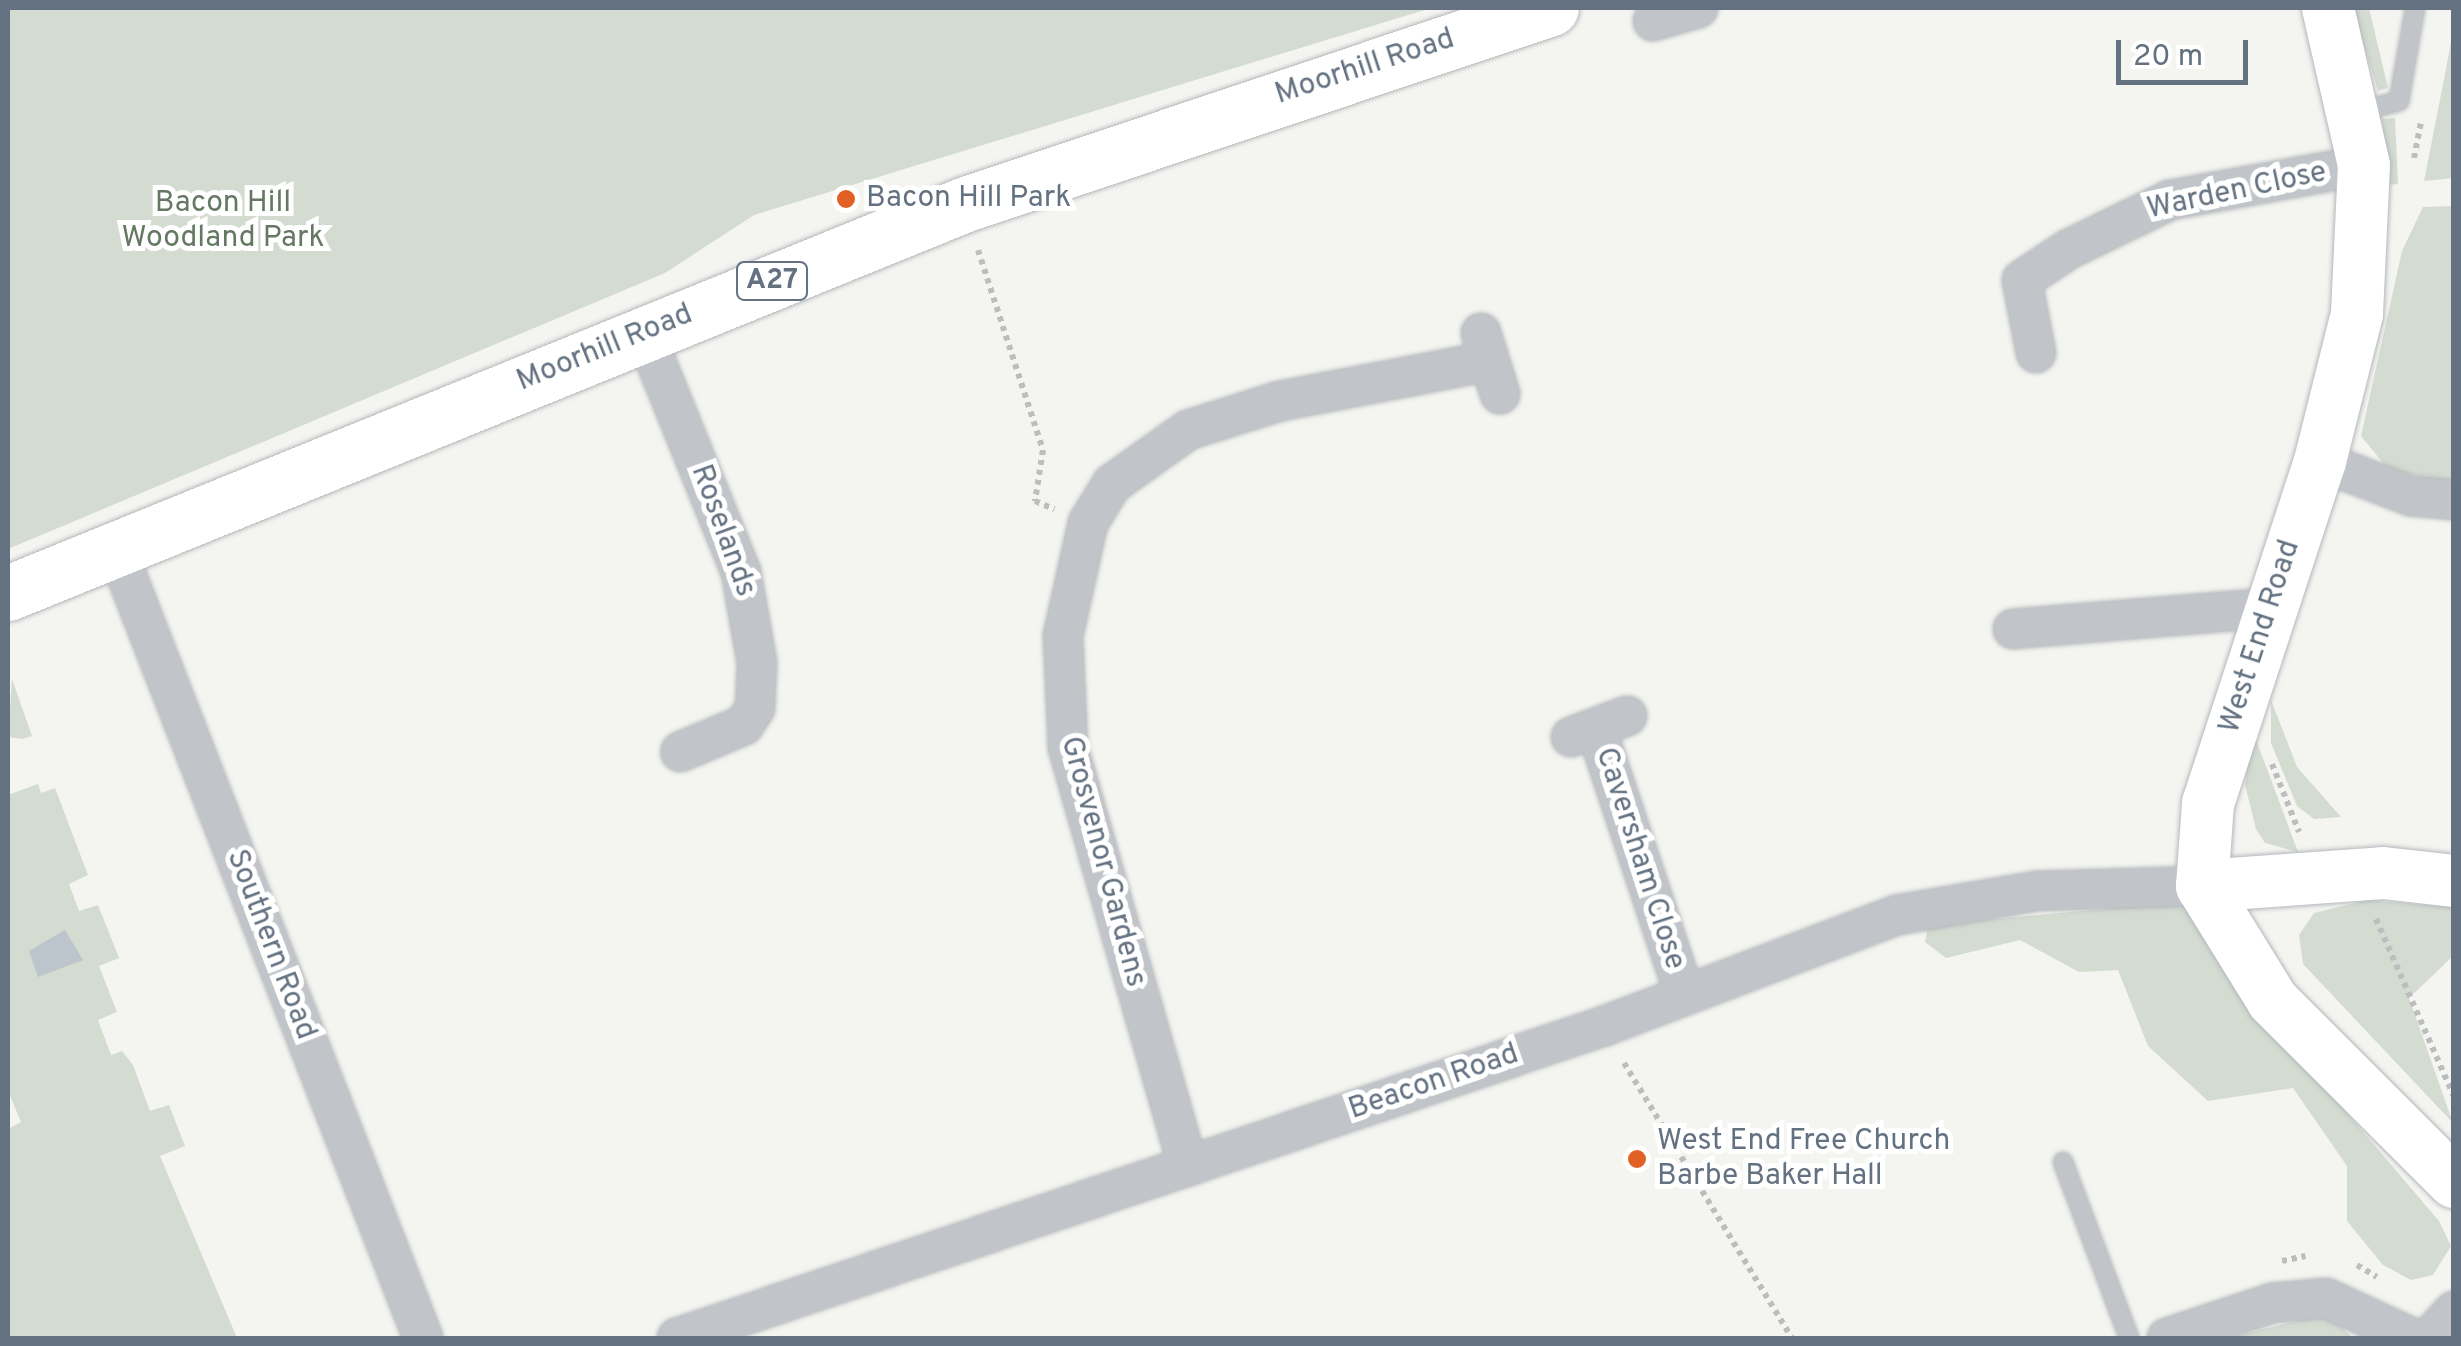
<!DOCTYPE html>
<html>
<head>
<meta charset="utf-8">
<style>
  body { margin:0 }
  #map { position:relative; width:2461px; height:1346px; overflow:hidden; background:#f4f4f0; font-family:Overpass,sans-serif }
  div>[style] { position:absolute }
  .green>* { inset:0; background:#d4dbd1 }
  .water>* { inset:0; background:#bcc5cb }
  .path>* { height:6px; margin-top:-3px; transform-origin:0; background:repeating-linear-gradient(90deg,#bbbdbf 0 5px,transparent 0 10px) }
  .roads { filter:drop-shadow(0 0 2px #b4b8bc) drop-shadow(0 0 2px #b4b8bc) }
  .lane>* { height:18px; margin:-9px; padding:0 9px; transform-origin:9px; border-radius:9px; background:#c1c4c8 }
  .street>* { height:38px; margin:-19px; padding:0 19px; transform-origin:19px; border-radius:19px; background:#c1c4c8 }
  .secondary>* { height:52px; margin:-26px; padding:0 26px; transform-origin:26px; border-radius:26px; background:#fff }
  .primary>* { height:55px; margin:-27.5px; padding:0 27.5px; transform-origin:27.5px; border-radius:27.5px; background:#fff }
  .dots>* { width:28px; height:28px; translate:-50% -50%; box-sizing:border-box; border:5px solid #fff; border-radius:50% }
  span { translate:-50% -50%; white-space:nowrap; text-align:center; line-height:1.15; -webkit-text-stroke:10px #fff; paint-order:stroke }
  .shield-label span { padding:2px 8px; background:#fff; border:2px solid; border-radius:8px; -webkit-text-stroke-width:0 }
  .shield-label { font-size:28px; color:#637181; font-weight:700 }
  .street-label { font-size:30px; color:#637181 }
  .poi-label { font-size:30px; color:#637181 }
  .left { translate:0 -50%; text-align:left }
  .park-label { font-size:30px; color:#647862 }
  .frame { position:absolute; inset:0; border:10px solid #637181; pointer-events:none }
  .scale { position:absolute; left:2116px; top:40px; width:132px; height:45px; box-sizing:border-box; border:5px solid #637181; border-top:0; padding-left:12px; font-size:30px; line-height:35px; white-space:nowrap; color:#637181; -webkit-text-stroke:8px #fff; paint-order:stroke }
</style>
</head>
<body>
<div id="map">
  <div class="green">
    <i style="clip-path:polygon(8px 8px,1431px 8px,754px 215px,665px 273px,8px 549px)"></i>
    <i style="clip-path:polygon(2352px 8px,2369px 8px,2388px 88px,2378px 91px)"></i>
    <i style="clip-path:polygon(2453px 31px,2453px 178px,2424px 181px,2446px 69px)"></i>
    <i style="clip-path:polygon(2395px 118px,2398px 184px,2389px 185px,2382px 119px)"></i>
    <i style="clip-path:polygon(2453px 206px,2453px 485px,2388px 469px,2361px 436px,2402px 251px,2423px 207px)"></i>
    <i style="clip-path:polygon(12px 679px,32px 736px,22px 739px,8px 737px)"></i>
    <i style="clip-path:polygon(2271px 700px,2297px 767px,2341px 817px,2314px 819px,2297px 806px,2271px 743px)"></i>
    <i style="clip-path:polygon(2252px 729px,2298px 852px,2265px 843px,2256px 829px,2245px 785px)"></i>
    <i style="clip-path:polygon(38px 784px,41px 793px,55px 788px,88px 875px,69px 884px,79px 911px,98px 905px,119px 958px,99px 966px,117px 1012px,98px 1020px,111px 1055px,122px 1051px,133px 1065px,150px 1111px,169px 1105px,185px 1146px,160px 1156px,237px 1338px,8px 1338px,8px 1129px,21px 1122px,8px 1091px,8px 795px)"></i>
    <i style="clip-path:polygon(2367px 900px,2453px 907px,2453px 956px,2409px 998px,2453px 1123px,2303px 964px,2299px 935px,2314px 913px)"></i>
    <i style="clip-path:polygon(2189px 901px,2262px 1013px,2439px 1221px,2451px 1246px,2433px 1275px,2411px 1280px,2383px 1265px,2347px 1221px,2347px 1166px,2293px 1088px,2208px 1101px,2148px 1046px,2118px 970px,2079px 972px,2020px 940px,1946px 958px,1925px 942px,1928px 925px)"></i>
    <i style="clip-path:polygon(2331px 1317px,2353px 1338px,2227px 1338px,2304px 1319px)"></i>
  </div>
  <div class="water">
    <i style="clip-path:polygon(65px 930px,83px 960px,38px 977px,29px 951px)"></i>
  </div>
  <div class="path">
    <i style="left:2414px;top:158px;width:38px;rotate:-79deg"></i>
    <i style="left:978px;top:250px;width:210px;rotate:72deg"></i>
    <i style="left:1043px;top:450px;width:52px;rotate:98.9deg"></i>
    <i style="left:1035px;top:501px;width:21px;rotate:23deg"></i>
    <i style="left:2272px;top:764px;width:73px;rotate:68.3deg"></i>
    <i style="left:2376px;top:919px;width:194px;rotate:66.3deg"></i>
    <i style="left:1624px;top:1063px;width:322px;rotate:58.6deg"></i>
    <i style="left:2282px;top:1261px;width:24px;rotate:-12deg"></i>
    <i style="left:2357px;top:1265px;width:23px;rotate:31deg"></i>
  </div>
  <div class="roads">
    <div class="lane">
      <i style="left:2355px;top:113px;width:46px;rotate:-15.3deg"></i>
      <i style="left:2399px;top:101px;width:94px;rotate:-80.2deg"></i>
      <i style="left:2063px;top:1162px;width:188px;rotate:69.4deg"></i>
    </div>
    <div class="street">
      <i style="left:1653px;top:21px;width:47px;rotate:-16.1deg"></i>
      <i style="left:644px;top:332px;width:259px;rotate:68deg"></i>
      <i style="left:741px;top:572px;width:92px;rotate:80deg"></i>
      <i style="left:757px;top:663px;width:45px;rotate:92.5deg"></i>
      <i style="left:755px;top:708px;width:20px;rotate:123deg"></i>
      <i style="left:744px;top:725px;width:69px;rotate:157.1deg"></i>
      <i style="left:1481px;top:333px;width:64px;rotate:72.7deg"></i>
      <i style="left:2036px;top:353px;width:74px;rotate:-100.9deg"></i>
      <i style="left:2022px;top:280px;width:56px;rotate:-33.4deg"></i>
      <i style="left:2069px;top:249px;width:112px;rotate:-25.9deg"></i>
      <i style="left:2170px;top:200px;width:197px;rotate:-10.2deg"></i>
      <i style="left:2320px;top:461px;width:97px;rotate:21deg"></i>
      <i style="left:2411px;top:496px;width:43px;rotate:5.3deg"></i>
      <i style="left:117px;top:551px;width:844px;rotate:68.75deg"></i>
      <i style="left:2013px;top:629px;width:258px;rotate:-4.7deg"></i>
      <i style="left:1596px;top:728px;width:276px;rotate:71.6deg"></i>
      <i style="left:1571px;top:737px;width:60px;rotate:-20.6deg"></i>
      <i style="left:1188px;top:1166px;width:436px;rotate:-106deg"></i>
      <i style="left:1068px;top:747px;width:111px;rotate:-92.6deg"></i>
      <i style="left:1063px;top:636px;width:116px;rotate:-77.5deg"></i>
      <i style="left:1088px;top:523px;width:46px;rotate:-58.4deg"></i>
      <i style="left:1112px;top:484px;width:93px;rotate:-35.4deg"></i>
      <i style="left:1188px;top:430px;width:96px;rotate:-17.5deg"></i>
      <i style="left:1280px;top:401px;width:213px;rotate:-10.8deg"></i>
      <i style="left:677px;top:1338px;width:981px;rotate:-18.6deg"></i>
      <i style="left:1607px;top:1025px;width:310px;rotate:-20.8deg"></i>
      <i style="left:1897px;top:915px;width:142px;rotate:-9.7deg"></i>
      <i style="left:2037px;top:891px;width:165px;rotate:-1.7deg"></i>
      <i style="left:2167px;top:1338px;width:112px;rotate:-18.3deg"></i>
      <i style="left:2273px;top:1303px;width:53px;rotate:-5.4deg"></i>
      <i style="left:2326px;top:1298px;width:95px;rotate:24.9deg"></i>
      <i style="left:2429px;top:1338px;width:37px;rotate:-47deg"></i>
    </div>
    <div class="secondary">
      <i style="left:2328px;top:8px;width:161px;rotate:77.1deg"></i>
      <i style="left:2364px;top:165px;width:149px;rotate:92.7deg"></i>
      <i style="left:2357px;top:314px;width:152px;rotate:104.1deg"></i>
      <i style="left:2320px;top:461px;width:360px;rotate:108.1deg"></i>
      <i style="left:2208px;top:803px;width:83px;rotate:94.1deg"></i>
      <i style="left:2202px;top:886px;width:135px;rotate:58.3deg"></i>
      <i style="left:2273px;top:1001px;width:256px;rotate:45deg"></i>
      <i style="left:2202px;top:886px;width:181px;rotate:-4.1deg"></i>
      <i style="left:2383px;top:873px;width:71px;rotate:6.4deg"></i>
    </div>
    <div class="primary">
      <i style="left:8px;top:593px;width:1031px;rotate:-22.11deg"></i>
      <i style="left:963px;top:205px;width:620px;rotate:-18.52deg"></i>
    </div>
  </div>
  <div class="dots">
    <i style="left:846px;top:199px;background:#e16023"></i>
    <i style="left:1637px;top:1159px;background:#e16023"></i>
  </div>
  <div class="shield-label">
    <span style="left:772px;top:281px">A27</span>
  </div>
  <div class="street-label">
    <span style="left:1365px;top:68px;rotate:-18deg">Moorhill Road</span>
    <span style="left:2237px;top:192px;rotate:-12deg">Warden Close</span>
    <span style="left:605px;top:349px;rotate:-22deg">Moorhill Road</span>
    <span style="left:722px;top:531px;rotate:70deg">Roselands</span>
    <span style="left:2261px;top:637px;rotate:-72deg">West End Road</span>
    <span style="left:1639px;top:859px;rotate:72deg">Caversham Close</span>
    <span style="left:1102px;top:862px;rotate:75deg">Grosvenor Gardens</span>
    <span style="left:270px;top:945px;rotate:69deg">Southern Road</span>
    <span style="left:1434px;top:1083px;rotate:-19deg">Beacon Road</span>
  </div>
  <div class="poi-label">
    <span class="left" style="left:866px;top:199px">Bacon Hill Park</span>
    <span class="left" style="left:1657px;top:1159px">West End Free Church<br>Barbe Baker Hall</span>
  </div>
  <div class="park-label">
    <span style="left:223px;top:221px">Bacon Hill<br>Woodland Park</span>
  </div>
  <div class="frame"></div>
  <div class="scale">20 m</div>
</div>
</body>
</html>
